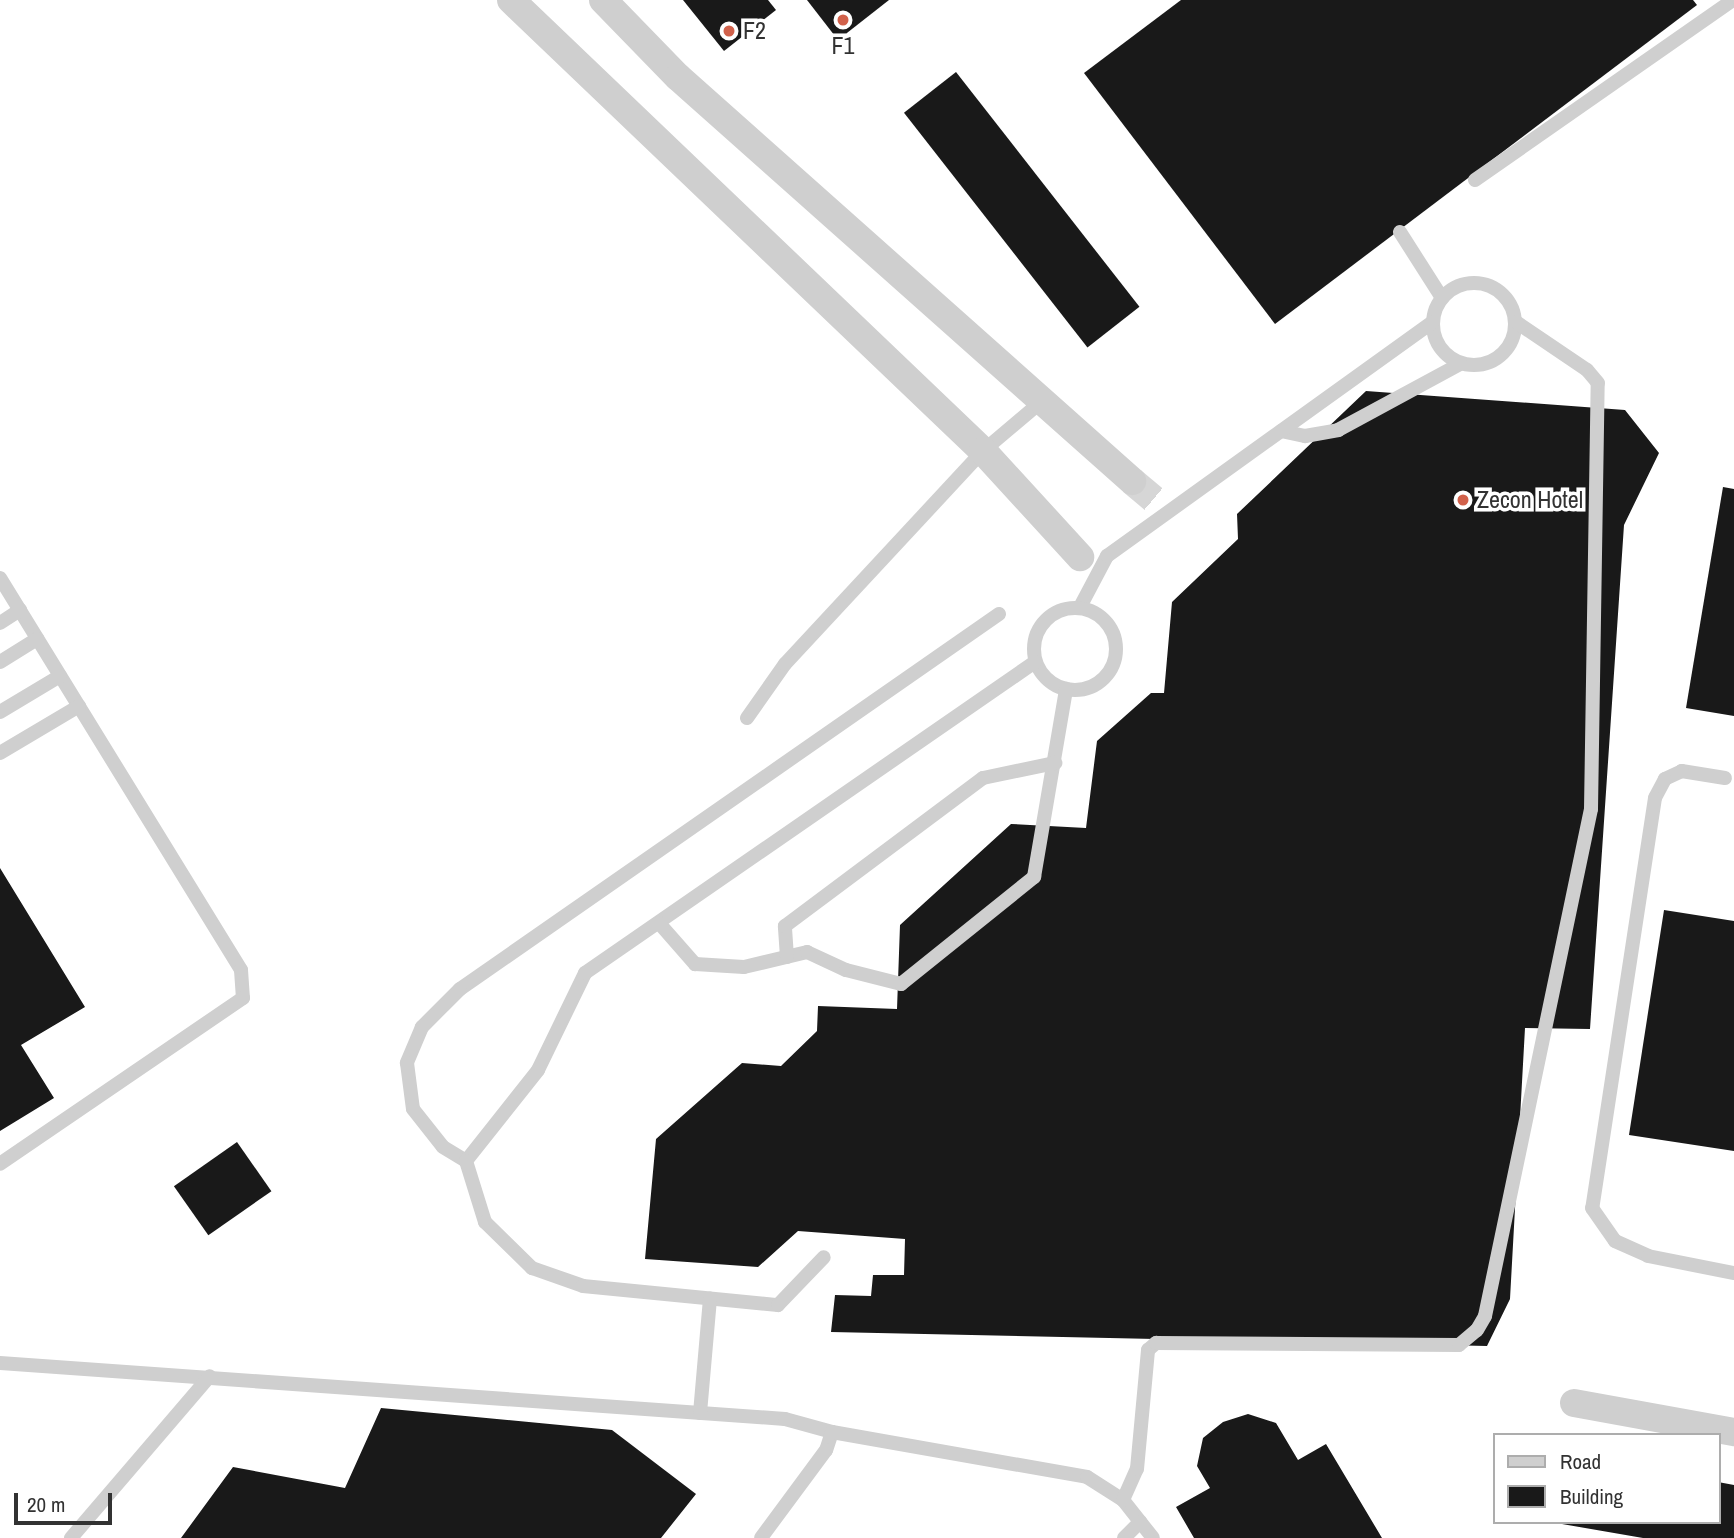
<!DOCTYPE html>
<html>
<head>
<meta charset="utf-8">
<style>
  body { margin:0 }
  #map { position:relative; width:1734px; height:1538px; overflow:hidden; background:#fff; font-family:"Archivo Narrow",sans-serif }
  div>[style] { position:absolute }
  .building>* { inset:0; background:#191919; transform-origin:0 0 }
  .minor-tunnel>* { height:28px; margin-top:-14px; transform-origin:0; background:repeating-linear-gradient(90deg,#d6d6d6 0 28px,transparent 0 42px) }
  .service>* { height:14px; margin:-7px; padding:0 7px; transform-origin:7px; border-radius:7px; background:#cfcfcf }
  .service>.ring { margin:-7px; padding:0; box-sizing:content-box; background:none; border:14px solid #cfcfcf; border-radius:50% }
  .minor>* { height:28px; margin:-14px; padding:0 14px; transform-origin:14px; border-radius:14px; background:#cfcfcf }
  .dots>* { width:19px; height:19px; translate:-50% -50%; box-sizing:border-box; border:4px solid #fff; border-radius:50% }
  span { translate:-50% -50%; white-space:nowrap; text-align:center; line-height:1.15; -webkit-text-stroke:7px #fff; paint-order:stroke }
  .poi-label { font-size:24px; color:#323232 }
  .left { translate:0 -50%; text-align:left }
  .legend { position:absolute; left:1493px; top:1433px; width:228px; height:91px; box-sizing:border-box; background:#fff; border:2px solid #adadad; margin:0; padding:9px 12px; list-style:none; font-size:21px; color:#323232 }
  .legend li { display:flex; align-items:center; gap:14px; height:35px }
  .legend b { width:35px; border:2px solid #adadad }
  .scale { position:absolute; left:14px; top:1493px; width:98px; height:32px; box-sizing:border-box; border:4px solid #323232; border-top:0; padding-left:9px; font-size:21px; line-height:24px; white-space:nowrap; color:#323232; -webkit-text-stroke:5px #fff; paint-order:stroke }
</style>
</head>
<body>
<div id="map">
  <div class="building">
    <i style="clip-path:polygon(683px 0,768px 0,776px 10px,724px 51px)"></i>
    <i style="clip-path:polygon(807px 0,889px 0,838px 40px)"></i>
    <i style="clip-path:polygon(1181px 0,1693px 0,1697px 5px,1275px 324px,1084px 73px)"></i>
    <i style="left:956px;top:72px;width:298px;height:66px;rotate:52deg"></i>
    <i style="clip-path:polygon(1366px 391px,1625px 410px,1659px 453px,1624px 525px,1590px 1029px,1525px 1028px,1510px 1299px,1487px 1346px,831px 1332px,835px 1295px,871px 1296px,873px 1275px,904px 1275px,905px 1239px,798px 1231px,758px 1267px,645px 1259px,656px 1139px,742px 1063px,781px 1066px,817px 1031px,818px 1006px,897px 1009px,900px 925px,1011px 824px,1086px 828px,1097px 741px,1151px 693px,1164px 693px,1172px 602px,1238px 539px,1237px 514px)"></i>
    <i style="clip-path:polygon(1723px 487px,1734px 489px,1734px 716px,1686px 708px)"></i>
    <i style="clip-path:polygon(0 868px,85px 1007px,21px 1045px,54px 1098px,0 1131px)"></i>
    <i style="clip-path:polygon(1664px 910px,1734px 921px,1734px 1151px,1629px 1135px)"></i>
    <i style="left:237px;top:1142px;width:60px;height:77px;rotate:55deg"></i>
    <i style="clip-path:polygon(381px 1408px,612px 1430px,696px 1494px,661px 1538px,181px 1538px,233px 1467px,345px 1488px)"></i>
    <i style="clip-path:polygon(1248px 1414px,1276px 1423px,1298px 1460px,1326px 1444px,1382px 1538px,1194px 1538px,1176px 1507px,1210px 1488px,1197px 1466px,1203px 1438px,1223px 1422px)"></i>
    <i style="clip-path:polygon(1718px 1482px,1734px 1485px,1734px 1538px,1643px 1538px,1562px 1524px,1718px 1522px)"></i>
  </div>
  <div class="minor-tunnel">
    <i style="left:1132px;top:481px;width:33px;rotate:40deg"></i>
  </div>
  <div class="service">
    <i style="left:1475px;top:180px;width:315px;rotate:-34.9deg"></i>
    <i style="left:1400px;top:232px;width:78px;rotate:57.5deg"></i>
    <i class="ring" style="left:1433px;top:283px;width:68px;height:68px"></i>
    <i style="left:1281px;top:431px;width:25px;rotate:12deg"></i>
    <i style="left:1305px;top:436px;width:34px;rotate:-10deg"></i>
    <i style="left:1338px;top:430px;width:139px;rotate:-28.4deg"></i>
    <i style="left:0;top:578px;width:460px;rotate:58.4deg"></i>
    <i style="left:241px;top:970px;width:28px;rotate:86deg"></i>
    <i style="left:243px;top:998px;width:294px;rotate:145.7deg"></i>
    <i style="left:1080px;top:607px;width:58px;rotate:-62.1deg"></i>
    <i style="left:1107px;top:556px;width:401px;rotate:-35.7deg"></i>
    <i class="ring" style="left:1034px;top:608px;width:68px;height:68px"></i>
    <i style="left:999px;top:614px;width:657px;rotate:145.17deg"></i>
    <i style="left:460px;top:989px;width:54px;rotate:135deg"></i>
    <i style="left:422px;top:1027px;width:39px;rotate:113deg"></i>
    <i style="left:407px;top:1063px;width:46px;rotate:82.6deg"></i>
    <i style="left:413px;top:1109px;width:48px;rotate:51.7deg"></i>
    <i style="left:443px;top:1147px;width:27px;rotate:31deg"></i>
    <i style="left:466px;top:1161px;width:116px;rotate:-51.6deg"></i>
    <i style="left:538px;top:1070px;width:108px;rotate:-64.1deg"></i>
    <i style="left:585px;top:973px;width:547px;rotate:-34.65deg"></i>
    <i style="left:0;top:623px;width:24px;rotate:-33deg"></i>
    <i style="left:0;top:662px;width:44px;rotate:-31.9deg"></i>
    <i style="left:0;top:712px;width:70px;rotate:-31deg"></i>
    <i style="left:747px;top:718px;width:66px;rotate:-54.9deg"></i>
    <i style="left:785px;top:664px;width:291px;rotate:-47.1deg"></i>
    <i style="left:983px;top:451px;width:76px;rotate:-40.2deg"></i>
    <i style="left:0;top:753px;width:92px;rotate:-30.7deg"></i>
    <i style="left:1725px;top:778px;width:44px;rotate:-170.8deg"></i>
    <i style="left:1682px;top:771px;width:19px;rotate:155deg"></i>
    <i style="left:1665px;top:779px;width:21px;rotate:118deg"></i>
    <i style="left:1655px;top:798px;width:415px;rotate:98.7deg"></i>
    <i style="left:1592px;top:1208px;width:40px;rotate:55.1deg"></i>
    <i style="left:1615px;top:1241px;width:36px;rotate:24deg"></i>
    <i style="left:1648px;top:1256px;width:88px;rotate:11.2deg"></i>
    <i style="left:659px;top:923px;width:55px;rotate:48.7deg"></i>
    <i style="left:695px;top:964px;width:49px;rotate:3.5deg"></i>
    <i style="left:744px;top:967px;width:65px;rotate:-13.4deg"></i>
    <i style="left:807px;top:952px;width:43px;rotate:24.8deg"></i>
    <i style="left:846px;top:970px;width:57px;rotate:14.3deg"></i>
    <i style="left:901px;top:984px;width:171px;rotate:-38.8deg"></i>
    <i style="left:1034px;top:877px;width:191px;rotate:-80.3deg"></i>
    <i style="left:787px;top:957px;width:31px;rotate:-94deg"></i>
    <i style="left:785px;top:926px;width:247px;rotate:-36.8deg"></i>
    <i style="left:983px;top:778px;width:74px;rotate:-11.8deg"></i>
    <i style="left:466px;top:1161px;width:64px;rotate:72.7deg"></i>
    <i style="left:485px;top:1222px;width:66px;rotate:44.4deg"></i>
    <i style="left:532px;top:1268px;width:54px;rotate:19.4deg"></i>
    <i style="left:583px;top:1286px;width:196px;rotate:5.6deg"></i>
    <i style="left:778px;top:1305px;width:66px;rotate:-46.2deg"></i>
    <i style="left:0;top:1363px;width:787px;rotate:4.08deg"></i>
    <i style="left:785px;top:1419px;width:49px;rotate:15.5deg"></i>
    <i style="left:832px;top:1432px;width:19px;rotate:108deg"></i>
    <i style="left:826px;top:1450px;width:109px;rotate:126.5deg"></i>
    <i style="left:700px;top:1413px;width:115px;rotate:-85deg"></i>
    <i style="left:832px;top:1432px;width:259px;rotate:10deg"></i>
    <i style="left:1087px;top:1477px;width:43px;rotate:32.6deg"></i>
    <i style="left:1123px;top:1500px;width:48px;rotate:51.7deg"></i>
    <i style="left:1123px;top:1500px;width:34px;rotate:-66deg"></i>
    <i style="left:1137px;top:1469px;width:120px;rotate:-84.7deg"></i>
    <i style="left:1148px;top:1350px;width:11px;rotate:-41deg"></i>
    <i style="left:1156px;top:1343px;width:303px;rotate:0.4deg"></i>
    <i style="left:1459px;top:1345px;width:23px;rotate:-40deg"></i>
    <i style="left:1477px;top:1330px;width:16px;rotate:-60deg"></i>
    <i style="left:1485px;top:1316px;width:518px;rotate:-78.19deg"></i>
    <i style="left:1591px;top:809px;width:426px;rotate:-89.1deg"></i>
    <i style="left:1598px;top:383px;width:17px;rotate:-130deg"></i>
    <i style="left:1587px;top:370px;width:86px;rotate:-145.9deg"></i>
    <i style="left:71px;top:1538px;width:213px;rotate:-49.4deg"></i>
    <i style="left:1124px;top:1538px;width:23px;rotate:-45deg"></i>
  </div>
  <div class="minor">
    <i style="left:511px;top:0;width:653px;rotate:43.7deg"></i>
    <i style="left:983px;top:451px;width:144px;rotate:47.5deg"></i>
    <i style="left:603px;top:0;width:107px;rotate:45.8deg"></i>
    <i style="left:678px;top:77px;width:608px;rotate:41.66deg"></i>
    <i style="left:1574px;top:1403px;width:163px;rotate:10.3deg"></i>
  </div>
  <div class="dots">
    <i style="left:843px;top:20px;background:#d1614b"></i>
    <i style="left:729px;top:31px;background:#d1614b"></i>
    <i style="left:1463px;top:500px;background:#d1614b"></i>
  </div>
  <div class="poi-label">
    <span class="left" style="left:743px;top:31px">F2</span>
    <span style="left:843px;top:46px">F1</span>
    <span class="left" style="left:1477px;top:500px">Zecon Hotel</span>
  </div>
  <ul class="legend">
  <li><b style="height:9px;background:#cfcfcf"></b>Road</li>
  <li><b style="height:19px;background:#191919"></b>Building</li>
  </ul>
  <div class="scale">20 m</div>
</div>
</body>
</html>
